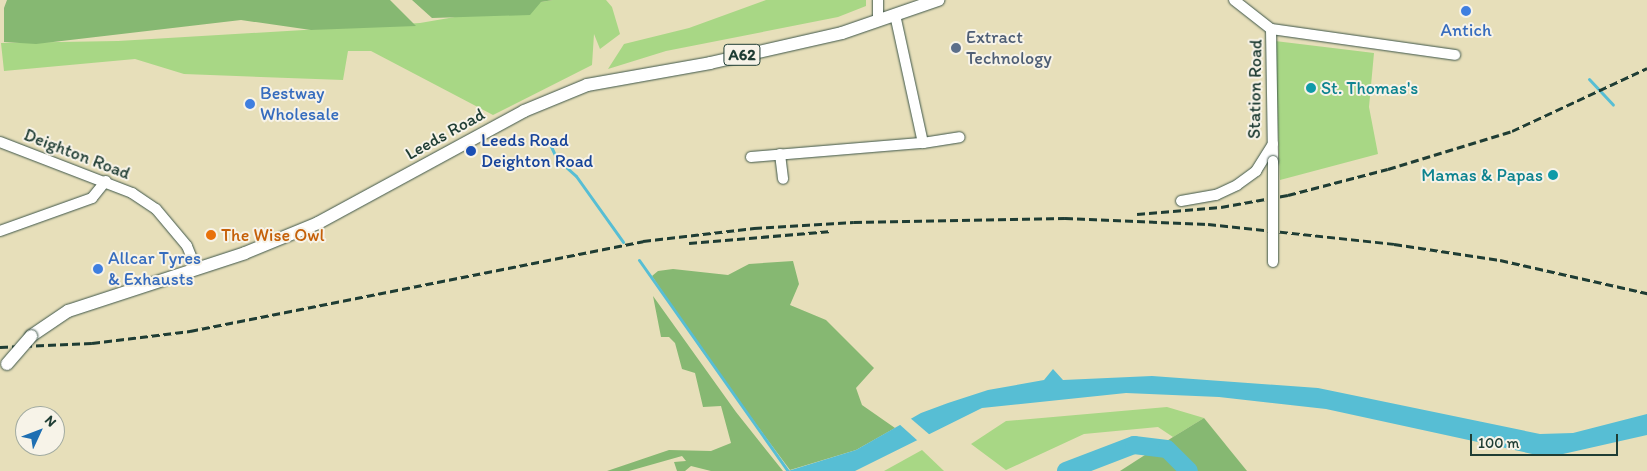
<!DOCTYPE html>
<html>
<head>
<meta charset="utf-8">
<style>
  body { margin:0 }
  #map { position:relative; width:1647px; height:471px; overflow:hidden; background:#e7dfba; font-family:Itim,sans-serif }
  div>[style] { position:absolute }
  .green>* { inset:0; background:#a8d785 }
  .forest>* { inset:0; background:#86b872 }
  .water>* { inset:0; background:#57bed4 }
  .pier>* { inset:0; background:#e7dfba }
  .stream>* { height:3px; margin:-1.5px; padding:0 1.5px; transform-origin:1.5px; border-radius:1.5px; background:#57bed4 }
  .river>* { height:18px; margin:-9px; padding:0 9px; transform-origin:9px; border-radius:9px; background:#57bed4 }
  .roads { filter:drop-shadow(0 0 1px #3d5548) drop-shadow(0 0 1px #3d5548) }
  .minor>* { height:10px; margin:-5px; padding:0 5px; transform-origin:5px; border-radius:5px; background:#fff }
  .major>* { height:12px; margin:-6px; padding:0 6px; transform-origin:6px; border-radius:6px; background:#fff }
  .rail>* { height:3px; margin-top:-1.5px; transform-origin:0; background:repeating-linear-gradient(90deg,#1f3d34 0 8px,transparent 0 12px) }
  .bridges { filter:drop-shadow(0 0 1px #3d5548) drop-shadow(0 0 1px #3d5548) }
  .minor-bridge>* { height:10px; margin:-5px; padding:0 5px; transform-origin:5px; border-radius:5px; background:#fff }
  .major-bridge>* { height:12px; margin:-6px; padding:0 6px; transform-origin:6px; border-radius:6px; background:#fff }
  .dots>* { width:14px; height:14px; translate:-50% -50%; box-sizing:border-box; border:2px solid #f7f3e8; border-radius:50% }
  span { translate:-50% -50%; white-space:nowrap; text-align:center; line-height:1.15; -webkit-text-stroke:4px #f7f3e8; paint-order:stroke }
  .shield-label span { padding:1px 4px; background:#f7f3e8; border:1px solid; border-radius:4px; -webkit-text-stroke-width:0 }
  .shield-label { font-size:16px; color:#1f3d34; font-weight:700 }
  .shop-label { font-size:18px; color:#366cbe }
  .left { translate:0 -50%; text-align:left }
  .service-label { font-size:18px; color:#4e5e75 }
  .culture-label { font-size:18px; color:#0d838f }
  .right { translate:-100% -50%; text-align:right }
  .street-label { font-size:18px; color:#1f3d34 }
  .transit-label { font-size:18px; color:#164399 }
  .food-label { font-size:18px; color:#c56008 }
  .north { position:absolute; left:15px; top:406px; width:50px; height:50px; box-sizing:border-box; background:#f7f3e8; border:1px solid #a1aaa0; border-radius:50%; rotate:47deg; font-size:14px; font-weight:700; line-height:20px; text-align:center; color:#1f3d34 }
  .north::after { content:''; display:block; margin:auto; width:18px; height:22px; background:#1f6fb2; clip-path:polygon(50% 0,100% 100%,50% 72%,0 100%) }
  .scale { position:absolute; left:1470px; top:434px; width:148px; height:22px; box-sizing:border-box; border:2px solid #1f3d34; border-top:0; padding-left:6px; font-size:15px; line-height:18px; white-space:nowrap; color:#1f3d34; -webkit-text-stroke:4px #f7f3e8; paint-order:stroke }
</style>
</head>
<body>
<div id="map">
  <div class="green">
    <i style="clip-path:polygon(553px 0,606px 0,612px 7px,620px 34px,600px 49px,594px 34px,592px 65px,493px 115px,371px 51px,348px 51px,343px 80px,184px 74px,135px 59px,4px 71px,1px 43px,118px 41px,420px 23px)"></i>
    <i style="clip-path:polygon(766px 0,866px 0,866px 6px,838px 17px,666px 51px,608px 69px,624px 44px,689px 28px)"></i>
    <i style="clip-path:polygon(1275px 41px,1374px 53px,1369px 107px,1378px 154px,1280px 180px)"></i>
    <i style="clip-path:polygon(1167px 407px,1204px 418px,1173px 437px,1158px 427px,1084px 434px,1006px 470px,971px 444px,1006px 421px)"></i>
    <i style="clip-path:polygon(922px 450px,944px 471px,884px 471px)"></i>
  </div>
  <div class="forest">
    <i style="clip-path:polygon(7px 0,390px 0,416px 26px,311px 30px,241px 20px,36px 44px,4px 42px,4px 8px)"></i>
    <i style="clip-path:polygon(412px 0,553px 0,541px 2px,530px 15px,432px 18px)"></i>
    <i style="clip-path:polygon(793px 261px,799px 284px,790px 305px,826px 320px,874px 368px,856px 388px,862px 405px,895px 428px,856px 450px,790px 470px,702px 351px,652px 276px,658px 271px,673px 269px,728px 275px,749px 264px)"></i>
    <i style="clip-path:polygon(653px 296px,736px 412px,783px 471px,711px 471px,691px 466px,685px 471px,677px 471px,674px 462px,686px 461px,682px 456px,629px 471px,607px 471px,669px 450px,711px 451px,731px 443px,721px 406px,703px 407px,695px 373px,682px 369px,675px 343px,669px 337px,661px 337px)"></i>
    <i style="clip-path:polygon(1204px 418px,1247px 471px,1120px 471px,1173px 437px)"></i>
  </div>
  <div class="water">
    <i style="clip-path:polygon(1053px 369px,1063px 380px,1152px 376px,1318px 388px,1540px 434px,1573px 433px,1647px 414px,1647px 435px,1563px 454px,1537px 455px,1326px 409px,1219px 397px,1126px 393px,982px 408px,855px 471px,788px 471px,856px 450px,921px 413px,948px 403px,988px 390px,1044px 380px)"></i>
  </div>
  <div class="pier">
    <i style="clip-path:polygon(909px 417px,930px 435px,918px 441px,898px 423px)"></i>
  </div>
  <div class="stream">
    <i style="left:1589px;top:79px;width:35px;rotate:47deg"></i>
    <i style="left:548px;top:140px;width:21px;rotate:65deg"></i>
    <i style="left:557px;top:159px;width:25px;rotate:42deg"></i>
    <i style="left:576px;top:176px;width:81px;rotate:54.5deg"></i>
    <i style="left:639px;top:260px;width:258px;rotate:54.8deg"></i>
  </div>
  <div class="river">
    <i style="left:1066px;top:471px;width:73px;rotate:-20.9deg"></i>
    <i style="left:1134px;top:445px;width:33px;rotate:7deg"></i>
    <i style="left:1167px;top:449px;width:31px;rotate:45deg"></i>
  </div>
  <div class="roads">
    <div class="minor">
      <i style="left:1234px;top:0;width:47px;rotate:38.1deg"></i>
      <i style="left:1271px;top:29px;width:132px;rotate:89.1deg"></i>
      <i style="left:878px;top:20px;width:20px;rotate:-90deg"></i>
      <i style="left:1271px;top:29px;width:186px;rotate:8deg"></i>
      <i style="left:0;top:142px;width:142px;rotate:21.1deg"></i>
      <i style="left:132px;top:193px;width:29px;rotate:34deg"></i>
      <i style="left:156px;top:209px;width:48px;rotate:50deg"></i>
      <i style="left:187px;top:246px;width:24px;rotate:68deg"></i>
      <i style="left:923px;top:143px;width:37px;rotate:-9deg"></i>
      <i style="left:780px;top:154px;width:25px;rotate:83deg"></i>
      <i style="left:751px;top:157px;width:173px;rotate:-4.7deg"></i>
      <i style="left:923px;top:143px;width:131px;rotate:-102.3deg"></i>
      <i style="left:1181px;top:201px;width:36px;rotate:-10deg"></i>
      <i style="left:1216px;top:195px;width:23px;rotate:-25deg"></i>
      <i style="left:1237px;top:185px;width:24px;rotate:-36deg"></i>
      <i style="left:1256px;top:171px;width:32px;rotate:-58deg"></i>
      <i style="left:0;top:231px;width:98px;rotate:-19.7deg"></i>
      <i style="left:92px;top:198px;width:22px;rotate:-51deg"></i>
    </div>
    <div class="major">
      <i style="left:31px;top:336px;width:45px;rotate:-34deg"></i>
      <i style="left:68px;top:311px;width:186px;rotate:-18.1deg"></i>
      <i style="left:245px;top:253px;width:79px;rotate:-22.3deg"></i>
      <i style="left:318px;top:223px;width:234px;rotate:-28.5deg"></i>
      <i style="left:524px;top:111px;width:68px;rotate:-22.4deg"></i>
      <i style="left:587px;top:85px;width:125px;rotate:-10.1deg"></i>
      <i style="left:710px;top:63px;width:135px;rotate:-12.8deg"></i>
      <i style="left:842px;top:33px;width:102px;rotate:-19deg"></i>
    </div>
  </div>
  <div class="rail">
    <i style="left:1137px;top:214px;width:84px;rotate:-4.8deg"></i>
    <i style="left:1221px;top:207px;width:68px;rotate:-10.2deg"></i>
    <i style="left:1288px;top:195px;width:103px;rotate:-14.6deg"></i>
    <i style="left:1388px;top:169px;width:130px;rotate:-17deg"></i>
    <i style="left:1512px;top:131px;width:149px;rotate:-25deg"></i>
    <i style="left:689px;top:243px;width:143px;rotate:-4.8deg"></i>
    <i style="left:0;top:347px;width:92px;rotate:-2.5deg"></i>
    <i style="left:92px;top:343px;width:99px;rotate:-7deg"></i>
    <i style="left:190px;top:331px;width:462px;rotate:-11.2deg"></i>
    <i style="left:643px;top:241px;width:112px;rotate:-6.7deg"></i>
    <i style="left:754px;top:228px;width:100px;rotate:-3.4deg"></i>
    <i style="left:854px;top:222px;width:211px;rotate:-1.1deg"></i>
    <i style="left:1065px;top:218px;width:143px;rotate:2.4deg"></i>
    <i style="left:1208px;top:224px;width:187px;rotate:6.1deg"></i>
    <i style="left:1394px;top:244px;width:107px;rotate:8.6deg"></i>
    <i style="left:1500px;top:260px;width:151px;rotate:12.7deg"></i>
  </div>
  <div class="bridges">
    <div class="minor-bridge">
      <i style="left:1273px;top:262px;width:101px;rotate:-90deg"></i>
    </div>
    <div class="major-bridge">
      <i style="left:7px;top:364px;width:37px;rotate:-49deg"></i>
    </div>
  </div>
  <div class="dots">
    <i style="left:1466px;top:11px;background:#3f7fe0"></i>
    <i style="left:956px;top:48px;background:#5c6f8a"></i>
    <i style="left:1311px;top:88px;background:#0f9aa8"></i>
    <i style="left:250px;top:104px;background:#3f7fe0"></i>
    <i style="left:471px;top:151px;background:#1a4fb4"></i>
    <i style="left:1553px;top:175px;background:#0f9aa8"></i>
    <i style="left:211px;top:235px;background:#e8710a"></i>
    <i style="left:98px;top:269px;background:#3f7fe0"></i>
  </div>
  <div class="shield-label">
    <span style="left:742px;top:55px">A62</span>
  </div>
  <div class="shop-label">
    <span style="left:1466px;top:30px">Antich</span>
    <span class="left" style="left:260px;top:104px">Bestway<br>Wholesale</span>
    <span class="left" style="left:108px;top:269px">Allcar Tyres<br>&amp; Exhausts</span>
  </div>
  <div class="service-label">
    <span class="left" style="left:966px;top:48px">Extract<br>Technology</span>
  </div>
  <div class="culture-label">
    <span class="left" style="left:1321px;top:88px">St. Thomas's</span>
    <span class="right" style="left:1543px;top:175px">Mamas &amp; Papas</span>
  </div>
  <div class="street-label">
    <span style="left:1255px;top:89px;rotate:-89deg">Station Road</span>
    <span style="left:445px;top:134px;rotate:-29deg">Leeds Road</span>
    <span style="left:77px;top:154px;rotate:21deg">Deighton Road</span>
  </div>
  <div class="transit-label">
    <span class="left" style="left:481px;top:151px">Leeds Road<br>Deighton Road</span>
  </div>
  <div class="food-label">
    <span class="left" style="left:221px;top:235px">The Wise Owl</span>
  </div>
  <div class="north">N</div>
  <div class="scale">100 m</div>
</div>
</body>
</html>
